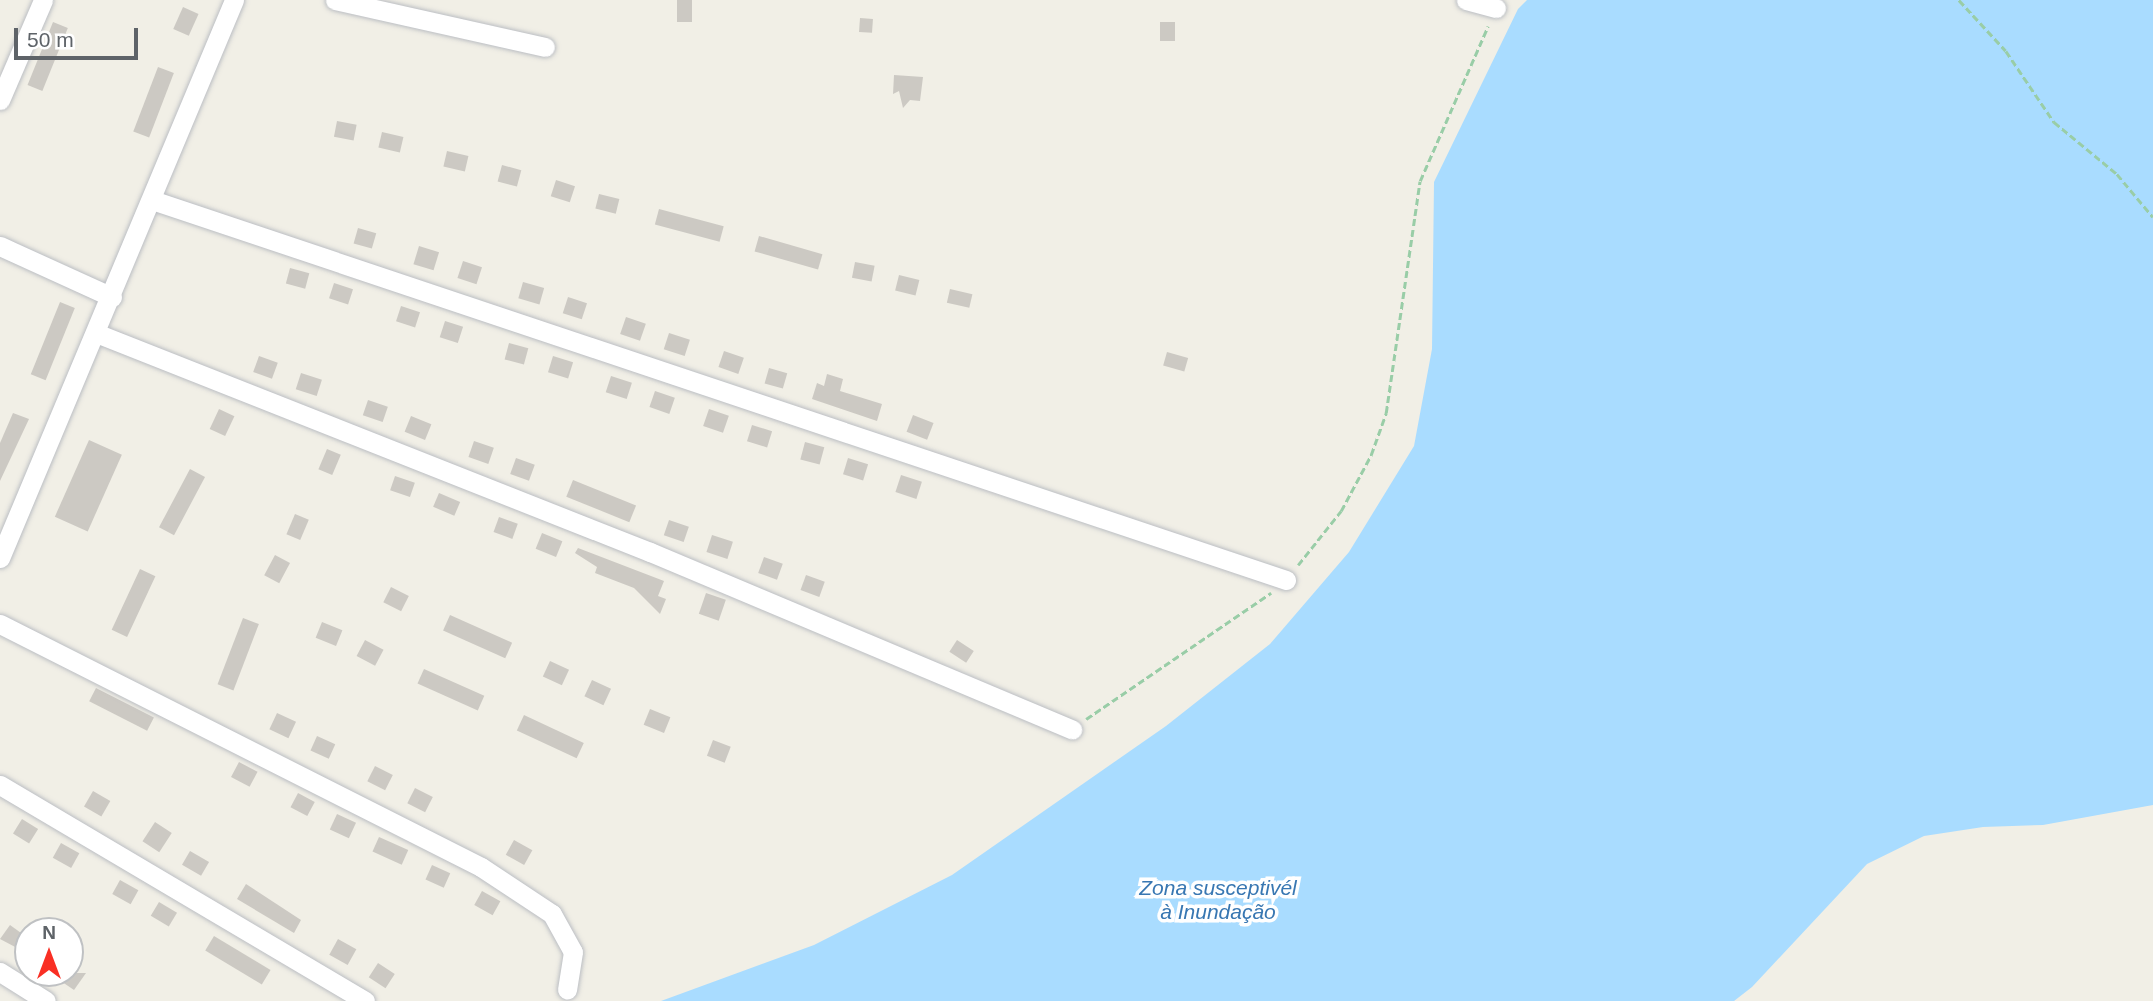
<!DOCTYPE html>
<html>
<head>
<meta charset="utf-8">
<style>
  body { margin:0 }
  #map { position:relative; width:2153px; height:1001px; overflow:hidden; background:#f1efe6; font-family:Helvetica,sans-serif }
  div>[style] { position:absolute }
  .water>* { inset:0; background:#a9dcff }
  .building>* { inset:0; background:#ccc9c3; transform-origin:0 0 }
  .path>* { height:2.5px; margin-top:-1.25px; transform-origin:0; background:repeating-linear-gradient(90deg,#99cda7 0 7px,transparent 0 10.5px) }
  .roads { filter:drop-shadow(0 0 2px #bbbec3) drop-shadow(0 0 2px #bbbec3) }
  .minor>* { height:19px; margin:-9.5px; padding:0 9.5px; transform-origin:9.5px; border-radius:9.5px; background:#fff }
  span { translate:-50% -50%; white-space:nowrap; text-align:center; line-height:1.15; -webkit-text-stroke:7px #fff; paint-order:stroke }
  .water-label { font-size:21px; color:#3877b2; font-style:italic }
  .north { position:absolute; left:14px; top:917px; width:70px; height:70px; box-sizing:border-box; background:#fff; border:2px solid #bfc1c3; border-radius:50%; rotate:0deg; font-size:19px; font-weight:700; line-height:28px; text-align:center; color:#5e6368 }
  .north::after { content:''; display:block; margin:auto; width:24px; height:32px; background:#f92f24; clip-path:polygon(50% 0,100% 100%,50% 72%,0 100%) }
  .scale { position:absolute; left:14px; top:28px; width:124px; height:32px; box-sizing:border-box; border:4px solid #5e6368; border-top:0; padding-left:9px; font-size:21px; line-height:24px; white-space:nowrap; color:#5e6368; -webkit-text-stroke:5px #fff; paint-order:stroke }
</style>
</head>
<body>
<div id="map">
  <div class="water">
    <i style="clip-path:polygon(1527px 0,2153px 0,2153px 805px,2043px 825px,1983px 827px,1924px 836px,1867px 864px,1752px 987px,1734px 1001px,661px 1001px,814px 945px,952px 875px,1166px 726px,1270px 644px,1349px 552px,1414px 446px,1432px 349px,1434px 182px,1518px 9px)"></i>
  </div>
  <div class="building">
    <i style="left:677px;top:0;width:15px;height:22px"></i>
    <i style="left:183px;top:7px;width:17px;height:24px;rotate:24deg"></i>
    <i style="left:860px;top:18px;width:13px;height:14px;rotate:4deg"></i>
    <i style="left:53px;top:22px;width:16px;height:68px;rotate:22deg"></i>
    <i style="left:1160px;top:22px;width:15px;height:19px"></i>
    <i style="left:158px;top:67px;width:17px;height:69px;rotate:21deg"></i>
    <i style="clip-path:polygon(894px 75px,923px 77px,920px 101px,910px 100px,903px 108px,899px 91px,893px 94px)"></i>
    <i style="left:337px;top:121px;width:20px;height:16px;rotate:11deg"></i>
    <i style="left:382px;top:132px;width:22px;height:16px;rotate:13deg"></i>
    <i style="left:447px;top:151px;width:22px;height:16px;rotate:13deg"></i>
    <i style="left:502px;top:165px;width:20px;height:17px;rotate:15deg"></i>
    <i style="left:556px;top:180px;width:20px;height:17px;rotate:18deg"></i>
    <i style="left:599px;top:194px;width:21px;height:15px;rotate:14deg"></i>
    <i style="left:659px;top:209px;width:67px;height:16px;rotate:15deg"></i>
    <i style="left:358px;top:228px;width:19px;height:16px;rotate:16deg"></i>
    <i style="left:759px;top:236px;width:66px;height:16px;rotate:16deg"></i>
    <i style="left:419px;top:246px;width:21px;height:19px;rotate:17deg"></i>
    <i style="left:463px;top:261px;width:20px;height:18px;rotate:18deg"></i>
    <i style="left:855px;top:262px;width:20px;height:16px;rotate:11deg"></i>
    <i style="left:290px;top:268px;width:20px;height:16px;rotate:15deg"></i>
    <i style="left:899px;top:275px;width:21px;height:16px;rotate:14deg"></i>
    <i style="left:523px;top:282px;width:22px;height:17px;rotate:16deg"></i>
    <i style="left:334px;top:283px;width:20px;height:16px;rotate:18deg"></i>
    <i style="left:950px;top:289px;width:23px;height:14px;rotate:13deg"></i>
    <i style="left:568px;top:297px;width:20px;height:17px;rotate:18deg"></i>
    <i style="left:60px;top:302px;width:16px;height:78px;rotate:22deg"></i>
    <i style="left:401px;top:306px;width:20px;height:16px;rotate:18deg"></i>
    <i style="left:626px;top:317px;width:21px;height:18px;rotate:19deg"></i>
    <i style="left:445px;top:321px;width:19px;height:17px;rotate:18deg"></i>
    <i style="left:669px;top:333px;width:22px;height:17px;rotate:18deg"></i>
    <i style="left:509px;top:343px;width:20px;height:17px;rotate:15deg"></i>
    <i style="left:724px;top:351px;width:21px;height:17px;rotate:19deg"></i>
    <i style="left:1167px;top:352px;width:22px;height:14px;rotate:16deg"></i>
    <i style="left:259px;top:356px;width:20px;height:17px;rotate:20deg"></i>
    <i style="left:553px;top:356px;width:21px;height:17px;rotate:17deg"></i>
    <i style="left:769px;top:368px;width:19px;height:16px;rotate:16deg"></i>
    <i style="left:301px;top:373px;width:22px;height:17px;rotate:18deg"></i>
    <i style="clip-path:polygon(827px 374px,843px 379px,840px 391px,882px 404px,877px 421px,812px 399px,817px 383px,824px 386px)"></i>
    <i style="left:611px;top:376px;width:22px;height:17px;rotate:18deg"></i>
    <i style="left:655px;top:391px;width:21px;height:17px;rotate:19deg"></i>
    <i style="left:368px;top:400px;width:21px;height:16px;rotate:19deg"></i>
    <i style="left:219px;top:409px;width:17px;height:22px;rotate:25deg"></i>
    <i style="left:709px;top:409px;width:21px;height:18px;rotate:19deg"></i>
    <i style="clip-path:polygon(13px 413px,29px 419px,0 481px,0 443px)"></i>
    <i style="left:913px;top:415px;width:22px;height:18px;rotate:21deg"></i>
    <i style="left:411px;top:416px;width:22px;height:17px;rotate:22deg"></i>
    <i style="left:752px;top:425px;width:21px;height:17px;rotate:17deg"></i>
    <i style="left:89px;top:440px;width:36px;height:84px;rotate:24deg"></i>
    <i style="left:474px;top:441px;width:21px;height:17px;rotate:19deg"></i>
    <i style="left:805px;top:442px;width:20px;height:18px;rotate:15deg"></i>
    <i style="left:327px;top:449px;width:15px;height:22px;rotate:23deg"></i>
    <i style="left:516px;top:458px;width:20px;height:17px;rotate:20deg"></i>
    <i style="left:848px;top:458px;width:21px;height:17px;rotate:17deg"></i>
    <i style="left:190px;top:469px;width:17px;height:66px;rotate:28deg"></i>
    <i style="left:901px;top:475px;width:22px;height:18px;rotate:18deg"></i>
    <i style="left:395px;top:476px;width:21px;height:15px;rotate:19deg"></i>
    <i style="left:573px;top:480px;width:68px;height:18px;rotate:22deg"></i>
    <i style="left:439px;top:493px;width:23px;height:15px;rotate:23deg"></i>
    <i style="left:295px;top:514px;width:15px;height:22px;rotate:23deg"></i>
    <i style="left:499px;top:517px;width:20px;height:16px;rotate:20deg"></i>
    <i style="left:669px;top:520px;width:21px;height:16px;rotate:19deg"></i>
    <i style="left:542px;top:533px;width:22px;height:17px;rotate:22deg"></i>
    <i style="left:712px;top:535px;width:22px;height:18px;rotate:18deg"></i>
    <i style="clip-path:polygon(578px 548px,664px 581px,658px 596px,666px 599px,660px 614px,634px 588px,595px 573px,597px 567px,575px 553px)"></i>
    <i style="left:275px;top:555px;width:17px;height:23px;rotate:28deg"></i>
    <i style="left:764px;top:557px;width:20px;height:17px;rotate:20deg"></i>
    <i style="left:140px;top:569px;width:17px;height:67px;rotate:25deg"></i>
    <i style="left:806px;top:575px;width:20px;height:16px;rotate:20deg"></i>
    <i style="left:391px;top:587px;width:20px;height:17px;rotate:27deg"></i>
    <i style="left:706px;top:593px;width:21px;height:22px;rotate:19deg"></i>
    <i style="left:450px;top:615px;width:68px;height:17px;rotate:24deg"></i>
    <i style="left:243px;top:618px;width:17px;height:71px;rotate:21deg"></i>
    <i style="left:322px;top:622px;width:22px;height:17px;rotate:22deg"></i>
    <i style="left:365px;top:640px;width:21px;height:18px;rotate:28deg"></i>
    <i style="left:957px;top:640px;width:20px;height:14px;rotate:33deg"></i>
    <i style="left:550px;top:661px;width:21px;height:17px;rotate:25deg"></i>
    <i style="left:424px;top:669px;width:66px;height:16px;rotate:24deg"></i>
    <i style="left:592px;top:680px;width:21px;height:18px;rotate:25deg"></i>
    <i style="left:96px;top:688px;width:65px;height:15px;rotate:27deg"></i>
    <i style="left:650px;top:709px;width:22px;height:17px;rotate:22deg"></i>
    <i style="left:277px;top:713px;width:21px;height:18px;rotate:25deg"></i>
    <i style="left:524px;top:715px;width:66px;height:17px;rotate:25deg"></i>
    <i style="left:317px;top:736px;width:20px;height:16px;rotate:24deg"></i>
    <i style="left:713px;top:740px;width:19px;height:17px;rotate:21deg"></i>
    <i style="left:239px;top:762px;width:21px;height:17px;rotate:28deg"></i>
    <i style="left:375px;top:766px;width:20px;height:17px;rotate:27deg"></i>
    <i style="left:415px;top:788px;width:20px;height:17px;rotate:27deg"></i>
    <i style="left:93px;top:791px;width:20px;height:18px;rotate:30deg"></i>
    <i style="left:298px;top:793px;width:19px;height:16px;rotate:28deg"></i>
    <i style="left:337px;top:814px;width:21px;height:17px;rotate:25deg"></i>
    <i style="left:22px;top:819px;width:19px;height:17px;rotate:32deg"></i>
    <i style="left:155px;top:822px;width:20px;height:23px;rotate:33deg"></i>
    <i style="left:379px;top:837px;width:32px;height:16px;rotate:24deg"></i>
    <i style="left:514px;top:840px;width:21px;height:17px;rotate:29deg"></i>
    <i style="left:61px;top:843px;width:21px;height:17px;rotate:29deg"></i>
    <i style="left:190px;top:851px;width:22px;height:16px;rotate:30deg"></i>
    <i style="left:432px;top:865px;width:20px;height:16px;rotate:24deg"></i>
    <i style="left:120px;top:880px;width:21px;height:16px;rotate:29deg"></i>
    <i style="clip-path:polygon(246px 884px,301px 920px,294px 933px,237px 899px)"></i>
    <i style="left:482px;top:891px;width:21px;height:16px;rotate:29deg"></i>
    <i style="left:159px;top:902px;width:21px;height:16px;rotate:31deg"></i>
    <i style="clip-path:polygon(10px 925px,28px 938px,19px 949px,0 939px)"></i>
    <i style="left:214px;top:936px;width:66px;height:17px;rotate:31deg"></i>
    <i style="left:338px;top:939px;width:21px;height:18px;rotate:29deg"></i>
    <i style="left:378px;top:963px;width:20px;height:17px;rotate:33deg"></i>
    <i style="clip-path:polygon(49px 973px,86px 973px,74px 990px)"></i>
  </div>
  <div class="path">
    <i style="left:1959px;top:0;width:69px;rotate:47.3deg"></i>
    <i style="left:2006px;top:51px;width:86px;rotate:55.9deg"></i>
    <i style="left:2054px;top:122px;width:82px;rotate:39.5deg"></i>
    <i style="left:2117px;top:174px;width:56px;rotate:50.1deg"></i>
    <i style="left:1298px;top:565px;width:69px;rotate:-51.5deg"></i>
    <i style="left:1341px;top:511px;width:64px;rotate:-61.8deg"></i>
    <i style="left:1371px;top:455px;width:45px;rotate:-70.3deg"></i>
    <i style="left:1386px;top:413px;width:234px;rotate:-81.7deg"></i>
    <i style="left:1420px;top:181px;width:169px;rotate:-66.3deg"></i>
    <i style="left:1086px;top:719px;width:224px;rotate:-34.3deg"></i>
  </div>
  <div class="roads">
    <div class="minor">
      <i style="left:335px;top:0;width:215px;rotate:12.6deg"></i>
      <i style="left:1466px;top:0;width:31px;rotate:15deg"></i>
      <i style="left:0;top:100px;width:109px;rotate:-66.7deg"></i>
      <i style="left:152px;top:200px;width:1196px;rotate:18.53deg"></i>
      <i style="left:0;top:246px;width:123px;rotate:24.5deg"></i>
      <i style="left:96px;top:333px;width:596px;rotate:21.57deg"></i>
      <i style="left:650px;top:552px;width:458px;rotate:22.8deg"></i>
      <i style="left:0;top:558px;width:605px;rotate:-67.25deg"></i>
      <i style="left:0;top:624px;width:539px;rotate:26.8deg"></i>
      <i style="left:481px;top:867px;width:85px;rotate:33.5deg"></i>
      <i style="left:552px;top:914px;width:43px;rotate:61.1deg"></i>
      <i style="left:573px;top:952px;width:38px;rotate:99deg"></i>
      <i style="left:0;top:785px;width:424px;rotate:30.6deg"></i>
      <i style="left:0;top:972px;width:54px;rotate:32.2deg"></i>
    </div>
  </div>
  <div class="water-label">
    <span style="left:1218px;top:900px">Zona susceptivél<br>à Inundação</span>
  </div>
  <div class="north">N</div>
  <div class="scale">50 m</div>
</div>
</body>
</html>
